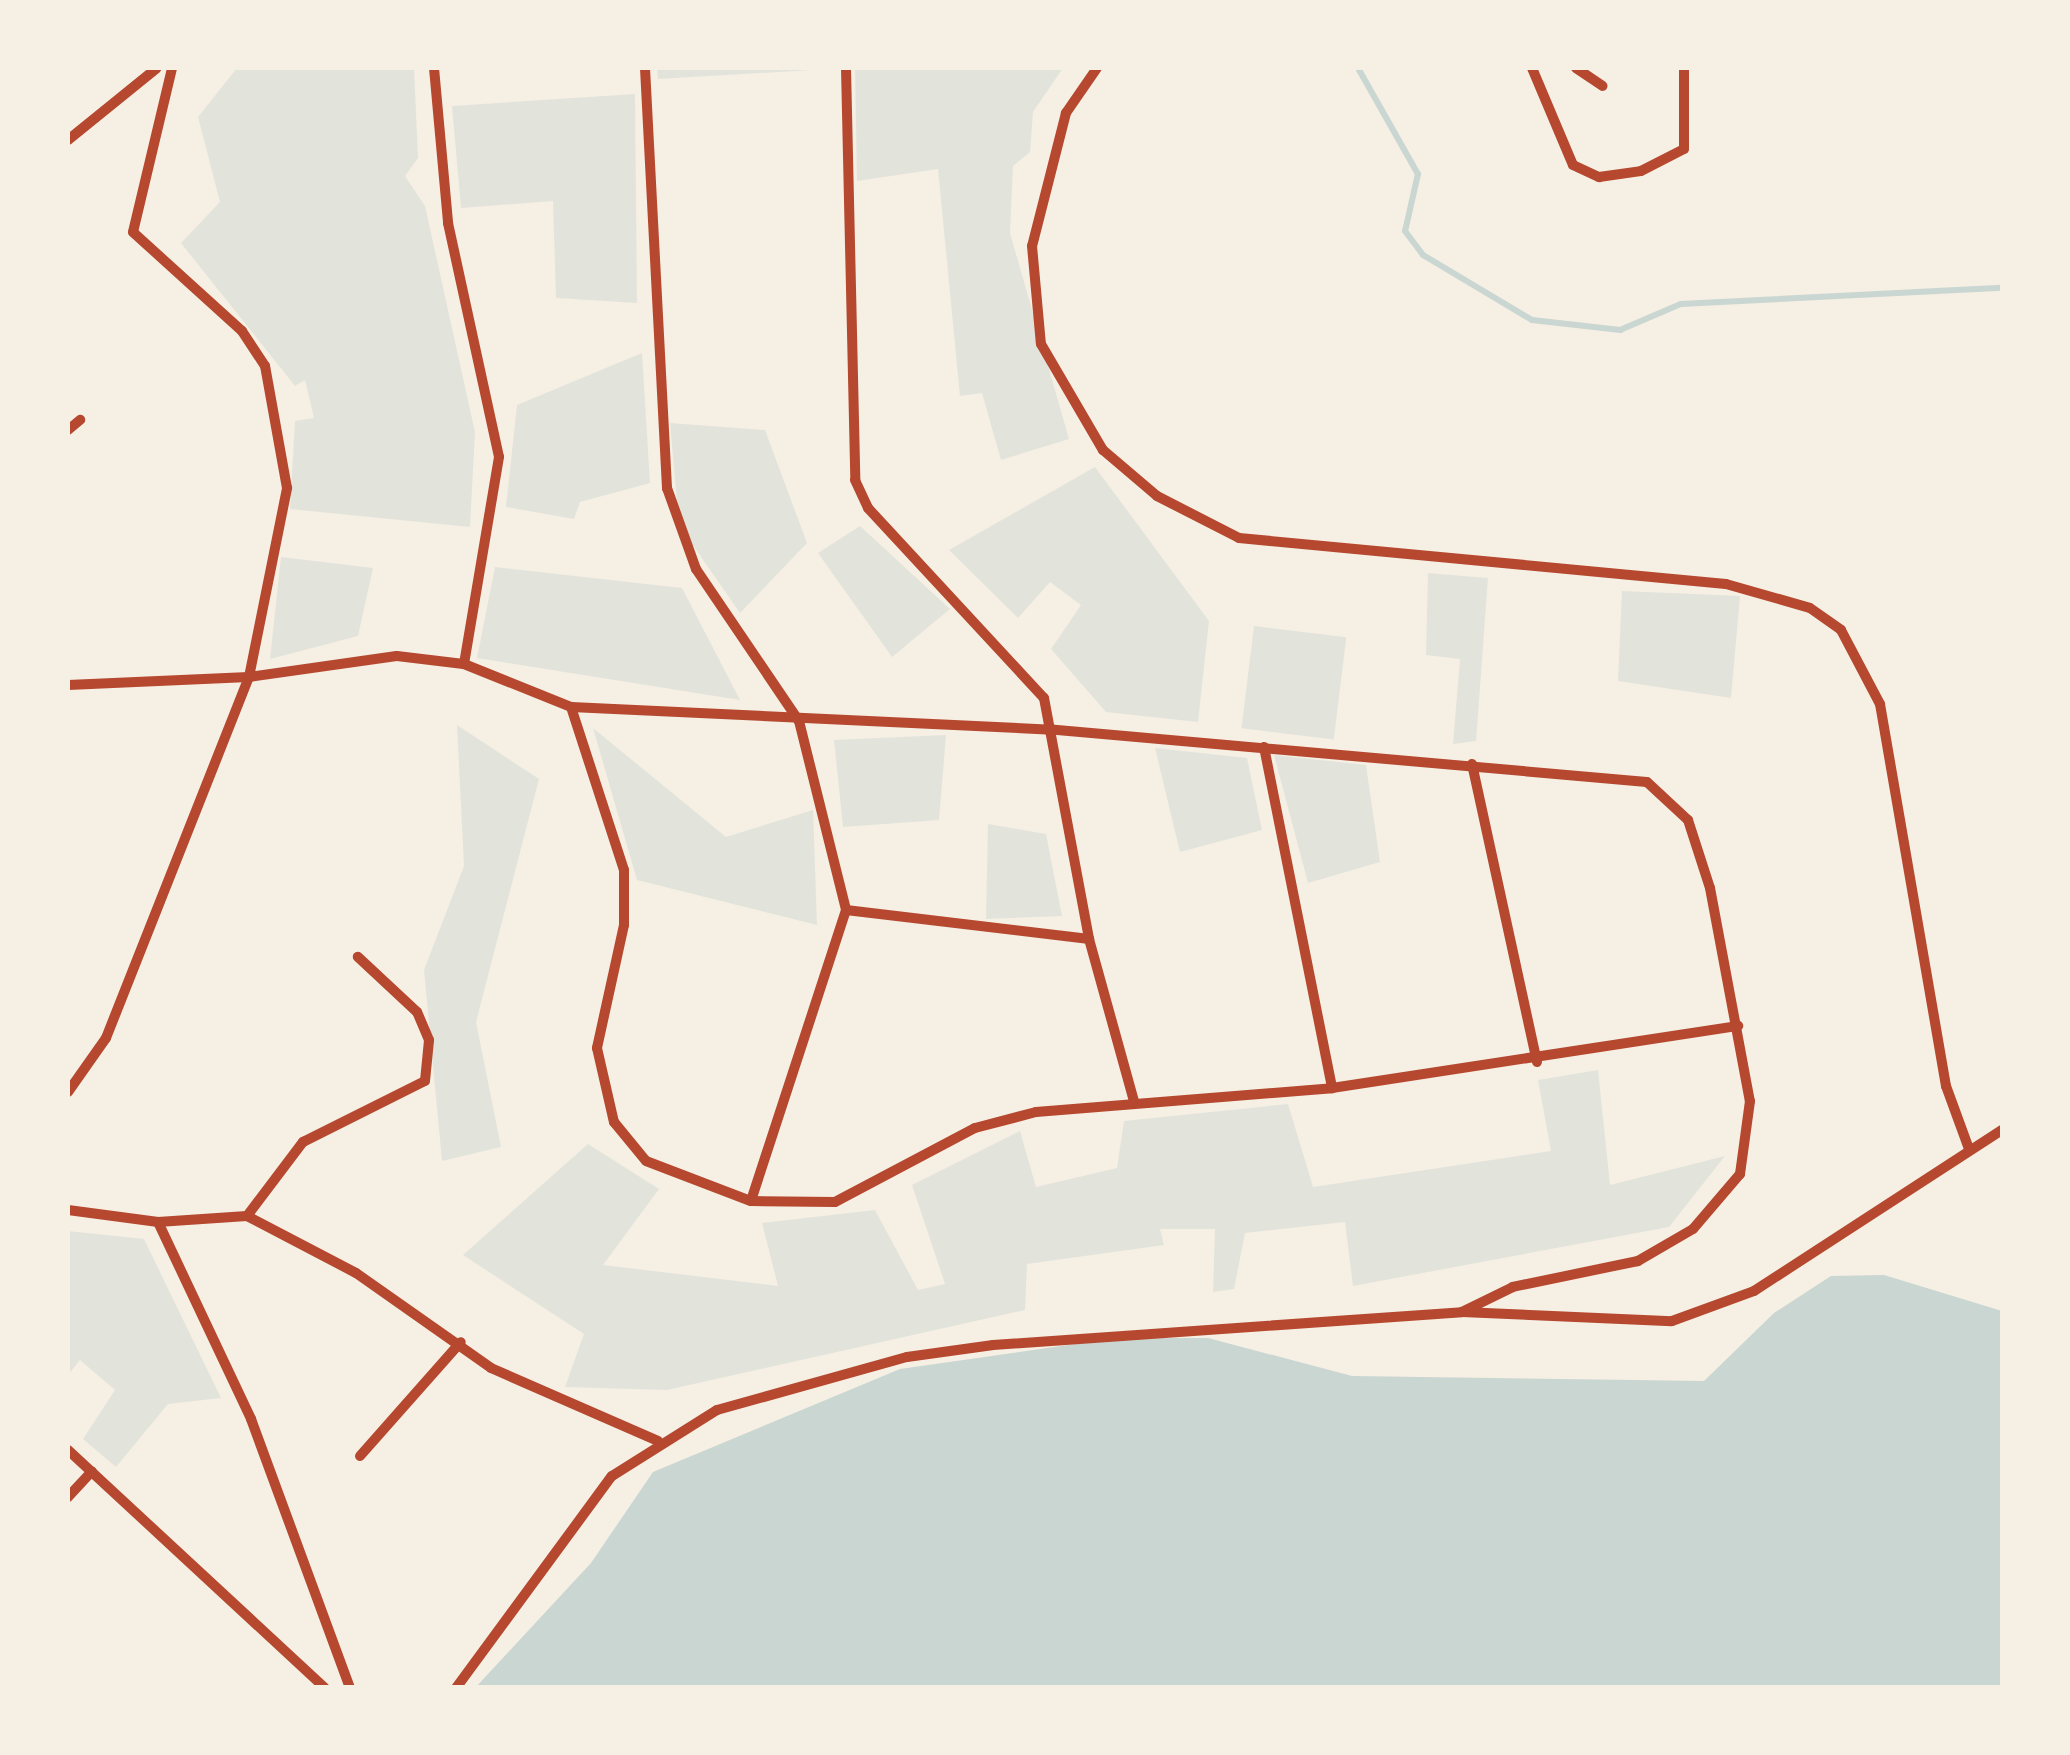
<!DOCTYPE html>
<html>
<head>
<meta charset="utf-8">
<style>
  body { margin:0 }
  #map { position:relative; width:2070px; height:1755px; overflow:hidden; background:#f6efe4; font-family:Arial,sans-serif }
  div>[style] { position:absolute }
  .green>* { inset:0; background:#e2e4dc; transform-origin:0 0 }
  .water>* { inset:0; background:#c9d6d2 }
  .stream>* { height:6px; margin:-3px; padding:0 3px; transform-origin:3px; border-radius:3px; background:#c9d6d2 }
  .minor>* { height:10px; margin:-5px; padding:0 5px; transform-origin:5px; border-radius:5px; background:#b5482f }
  span { translate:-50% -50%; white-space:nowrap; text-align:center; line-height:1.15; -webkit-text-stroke:9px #f6efe4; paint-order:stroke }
  .frame { position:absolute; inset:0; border:70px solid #f6efe4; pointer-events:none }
</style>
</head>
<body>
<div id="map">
  <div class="green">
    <i style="clip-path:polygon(237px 68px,414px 68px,418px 158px,405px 176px,425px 206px,475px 432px,470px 527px,290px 509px,295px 421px,314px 418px,305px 380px,295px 386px,181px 243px,220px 202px,198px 117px)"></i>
    <i style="clip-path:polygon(657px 68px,829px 68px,829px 69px,658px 79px)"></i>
    <i style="clip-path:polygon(855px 68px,1063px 68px,1033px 112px,1030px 152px,1013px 166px,1010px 233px,1069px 439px,1001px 460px,982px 393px,960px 396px,938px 169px,857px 181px)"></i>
    <i style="clip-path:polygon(635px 94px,637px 303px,556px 298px,553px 201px,461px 208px,452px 106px)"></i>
    <i style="clip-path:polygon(642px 353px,650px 483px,580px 502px,574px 519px,506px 507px,517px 405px)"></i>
    <i style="clip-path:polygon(670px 423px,765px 430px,807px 543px,740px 613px,679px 525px)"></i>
    <i style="clip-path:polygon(1095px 467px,1209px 621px,1198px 722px,1106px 712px,1051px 649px,1081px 605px,1050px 582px,1018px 618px,949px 550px)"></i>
    <i style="clip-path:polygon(860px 526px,950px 609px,892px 657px,818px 553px)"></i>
    <i style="clip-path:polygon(281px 557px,373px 568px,358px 636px,270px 659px)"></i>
    <i style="clip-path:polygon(495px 567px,682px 588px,740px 700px,477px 658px)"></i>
    <i style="clip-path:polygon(1428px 573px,1488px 578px,1476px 741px,1453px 744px,1460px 659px,1426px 655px)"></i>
    <i style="clip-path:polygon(1622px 591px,1740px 596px,1731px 698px,1618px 681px)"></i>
    <i style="left:1254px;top:626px;width:93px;height:103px;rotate:7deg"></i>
    <i style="clip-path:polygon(457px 725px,539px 779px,476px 1022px,501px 1147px,442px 1161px,424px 970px,464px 866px)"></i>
    <i style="clip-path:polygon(593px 728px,726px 837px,813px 810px,817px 925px,637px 880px)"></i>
    <i style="clip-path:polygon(946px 735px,939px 820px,843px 827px,834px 740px)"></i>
    <i style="clip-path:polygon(1155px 748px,1247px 758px,1262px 830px,1180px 852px)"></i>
    <i style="clip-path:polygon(1274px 755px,1366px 765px,1380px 862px,1308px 883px)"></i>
    <i style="clip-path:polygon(988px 824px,1046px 834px,1062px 916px,986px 919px)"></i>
    <i style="clip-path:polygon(1598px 1070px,1610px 1185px,1725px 1156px,1669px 1227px,1353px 1286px,1345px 1222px,1245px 1233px,1234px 1289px,1213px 1292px,1215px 1229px,1160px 1229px,1164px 1245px,1027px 1264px,1025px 1310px,667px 1390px,565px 1387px,584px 1334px,463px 1255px,588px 1144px,659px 1189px,603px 1265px,778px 1286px,762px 1223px,875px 1210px,918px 1290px,945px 1284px,912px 1185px,1020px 1131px,1036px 1187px,1117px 1168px,1124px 1121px,1288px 1104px,1313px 1187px,1551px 1151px,1538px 1080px)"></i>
    <i style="clip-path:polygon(68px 1231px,144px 1239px,221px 1398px,168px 1404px,116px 1467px,83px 1439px,115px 1390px,80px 1360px,68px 1375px)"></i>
  </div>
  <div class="water">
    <i style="clip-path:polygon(1884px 1275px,2002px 1311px,2002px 1687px,475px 1688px,591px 1563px,653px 1472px,900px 1369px,1117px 1338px,1208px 1338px,1352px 1376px,1704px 1381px,1774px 1313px,1831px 1276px)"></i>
  </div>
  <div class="stream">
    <i style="left:1358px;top:68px;width:122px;rotate:60.5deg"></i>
    <i style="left:1418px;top:174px;width:58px;rotate:102.8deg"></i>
    <i style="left:1405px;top:231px;width:30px;rotate:53deg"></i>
    <i style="left:1423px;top:255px;width:127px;rotate:30.8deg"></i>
    <i style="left:1532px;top:320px;width:89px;rotate:6.5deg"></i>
    <i style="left:1620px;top:330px;width:66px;rotate:-23.1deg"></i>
    <i style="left:1681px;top:304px;width:321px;rotate:-2.9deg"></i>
  </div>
  <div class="minor">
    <i style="left:434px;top:68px;width:156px;rotate:84.8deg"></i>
    <i style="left:448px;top:223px;width:239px;rotate:77.7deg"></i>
    <i style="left:499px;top:457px;width:210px;rotate:99.6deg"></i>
    <i style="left:645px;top:68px;width:421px;rotate:87deg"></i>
    <i style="left:667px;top:488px;width:86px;rotate:70.3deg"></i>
    <i style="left:696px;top:569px;width:184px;rotate:55.9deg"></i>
    <i style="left:799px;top:721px;width:195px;rotate:76deg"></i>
    <i style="left:846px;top:910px;width:306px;rotate:108.1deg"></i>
    <i style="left:846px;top:68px;width:412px;rotate:88.7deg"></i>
    <i style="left:855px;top:480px;width:31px;rotate:65deg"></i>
    <i style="left:868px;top:508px;width:259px;rotate:47.2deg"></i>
    <i style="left:1044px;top:698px;width:245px;rotate:79.4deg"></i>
    <i style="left:1089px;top:939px;width:168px;rotate:74.5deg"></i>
    <i style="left:1097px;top:68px;width:55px;rotate:124.6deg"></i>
    <i style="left:1066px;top:113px;width:137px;rotate:104.3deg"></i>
    <i style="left:1032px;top:246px;width:98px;rotate:84.8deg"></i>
    <i style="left:1041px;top:344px;width:123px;rotate:59.7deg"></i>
    <i style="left:1103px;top:450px;width:71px;rotate:40.4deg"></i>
    <i style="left:1157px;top:496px;width:92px;rotate:27.1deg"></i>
    <i style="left:1239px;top:538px;width:489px;rotate:5.4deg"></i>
    <i style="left:1726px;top:584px;width:87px;rotate:15.9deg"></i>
    <i style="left:1810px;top:608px;width:38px;rotate:35deg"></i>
    <i style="left:1841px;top:630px;width:84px;rotate:62.2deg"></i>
    <i style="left:1880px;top:704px;width:388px;rotate:80.2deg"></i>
    <i style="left:1946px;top:1086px;width:67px;rotate:69.9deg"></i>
    <i style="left:1532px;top:68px;width:105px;rotate:67.1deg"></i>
    <i style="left:1573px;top:165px;width:29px;rotate:25deg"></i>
    <i style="left:1599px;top:177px;width:42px;rotate:-8.1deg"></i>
    <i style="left:1641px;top:171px;width:48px;rotate:-27.1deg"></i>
    <i style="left:1684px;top:149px;width:81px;rotate:-90deg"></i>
    <i style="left:1576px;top:68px;width:32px;rotate:34deg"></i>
    <i style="left:68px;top:140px;width:114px;rotate:-39deg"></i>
    <i style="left:68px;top:430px;width:16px;rotate:-40deg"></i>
    <i style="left:68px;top:685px;width:181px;rotate:-2.5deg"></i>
    <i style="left:249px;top:677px;width:149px;rotate:-8.1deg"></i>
    <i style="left:397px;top:656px;width:67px;rotate:6.8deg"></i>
    <i style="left:464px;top:664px;width:115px;rotate:21.9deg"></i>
    <i style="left:571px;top:707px;width:476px;rotate:2.7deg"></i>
    <i style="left:1046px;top:729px;width:603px;rotate:5.04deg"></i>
    <i style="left:1647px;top:782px;width:56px;rotate:42.8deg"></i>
    <i style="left:1688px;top:820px;width:71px;rotate:72.1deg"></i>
    <i style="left:1710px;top:888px;width:217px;rotate:79.4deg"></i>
    <i style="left:1750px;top:1101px;width:74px;rotate:97.8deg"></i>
    <i style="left:1740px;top:1174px;width:72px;rotate:130.5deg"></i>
    <i style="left:1693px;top:1229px;width:64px;rotate:149.8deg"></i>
    <i style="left:1638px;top:1261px;width:128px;rotate:168.3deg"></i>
    <i style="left:1513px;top:1287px;width:57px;rotate:153.9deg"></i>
    <i style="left:571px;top:707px;width:171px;rotate:72deg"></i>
    <i style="left:624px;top:870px;width:55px;rotate:90deg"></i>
    <i style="left:624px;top:925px;width:126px;rotate:102.4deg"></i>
    <i style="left:597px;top:1048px;width:76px;rotate:77.1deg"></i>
    <i style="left:614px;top:1122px;width:50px;rotate:50.6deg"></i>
    <i style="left:646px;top:1161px;width:112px;rotate:20.9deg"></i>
    <i style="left:751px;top:1201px;width:84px;rotate:0.7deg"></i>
    <i style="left:835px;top:1202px;width:158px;rotate:-27.9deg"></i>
    <i style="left:975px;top:1128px;width:63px;rotate:-14.7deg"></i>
    <i style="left:1036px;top:1112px;width:297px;rotate:-4.6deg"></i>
    <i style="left:1332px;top:1088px;width:411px;rotate:-8.7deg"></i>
    <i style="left:1264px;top:747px;width:348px;rotate:78.7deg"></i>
    <i style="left:1472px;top:764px;width:305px;rotate:77.7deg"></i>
    <i style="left:846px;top:910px;width:245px;rotate:6.8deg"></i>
    <i style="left:68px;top:1092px;width:66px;rotate:-54.9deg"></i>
    <i style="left:106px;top:1038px;width:388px;rotate:-68.4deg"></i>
    <i style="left:249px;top:677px;width:193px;rotate:-78.6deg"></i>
    <i style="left:287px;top:488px;width:124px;rotate:-100.2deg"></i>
    <i style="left:265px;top:366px;width:42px;rotate:-123.3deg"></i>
    <i style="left:242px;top:331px;width:147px;rotate:-137.8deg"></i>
    <i style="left:133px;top:232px;width:169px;rotate:-76.6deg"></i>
    <i style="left:68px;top:1210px;width:91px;rotate:7.6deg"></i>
    <i style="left:158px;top:1222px;width:89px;rotate:-3.9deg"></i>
    <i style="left:247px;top:1216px;width:123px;rotate:27.6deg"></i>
    <i style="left:356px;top:1273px;width:165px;rotate:35.1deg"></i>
    <i style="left:491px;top:1368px;width:182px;rotate:23.6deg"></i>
    <i style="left:247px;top:1216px;width:93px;rotate:-52.9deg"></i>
    <i style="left:303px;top:1142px;width:136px;rotate:-26.6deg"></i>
    <i style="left:425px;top:1081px;width:41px;rotate:-84.4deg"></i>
    <i style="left:429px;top:1040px;width:30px;rotate:-113deg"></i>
    <i style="left:417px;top:1012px;width:81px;rotate:-137deg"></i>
    <i style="left:158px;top:1222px;width:218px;rotate:64.7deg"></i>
    <i style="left:251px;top:1419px;width:287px;rotate:69.8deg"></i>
    <i style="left:68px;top:1450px;width:350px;rotate:42.8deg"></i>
    <i style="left:360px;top:1456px;width:152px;rotate:-48.5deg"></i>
    <i style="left:68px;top:1497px;width:35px;rotate:-47deg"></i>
    <i style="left:456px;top:1688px;width:263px;rotate:-53.7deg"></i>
    <i style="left:612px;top:1476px;width:124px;rotate:-32.2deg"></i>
    <i style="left:717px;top:1410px;width:197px;rotate:-15.6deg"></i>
    <i style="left:907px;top:1357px;width:87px;rotate:-7.9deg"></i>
    <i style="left:993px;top:1345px;width:470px;rotate:-4deg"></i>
    <i style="left:1462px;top:1312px;width:210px;rotate:2.5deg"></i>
    <i style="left:1672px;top:1321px;width:87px;rotate:-20.1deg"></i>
    <i style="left:1754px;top:1291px;width:296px;rotate:-33deg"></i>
  </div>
  <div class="frame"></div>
</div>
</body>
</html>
